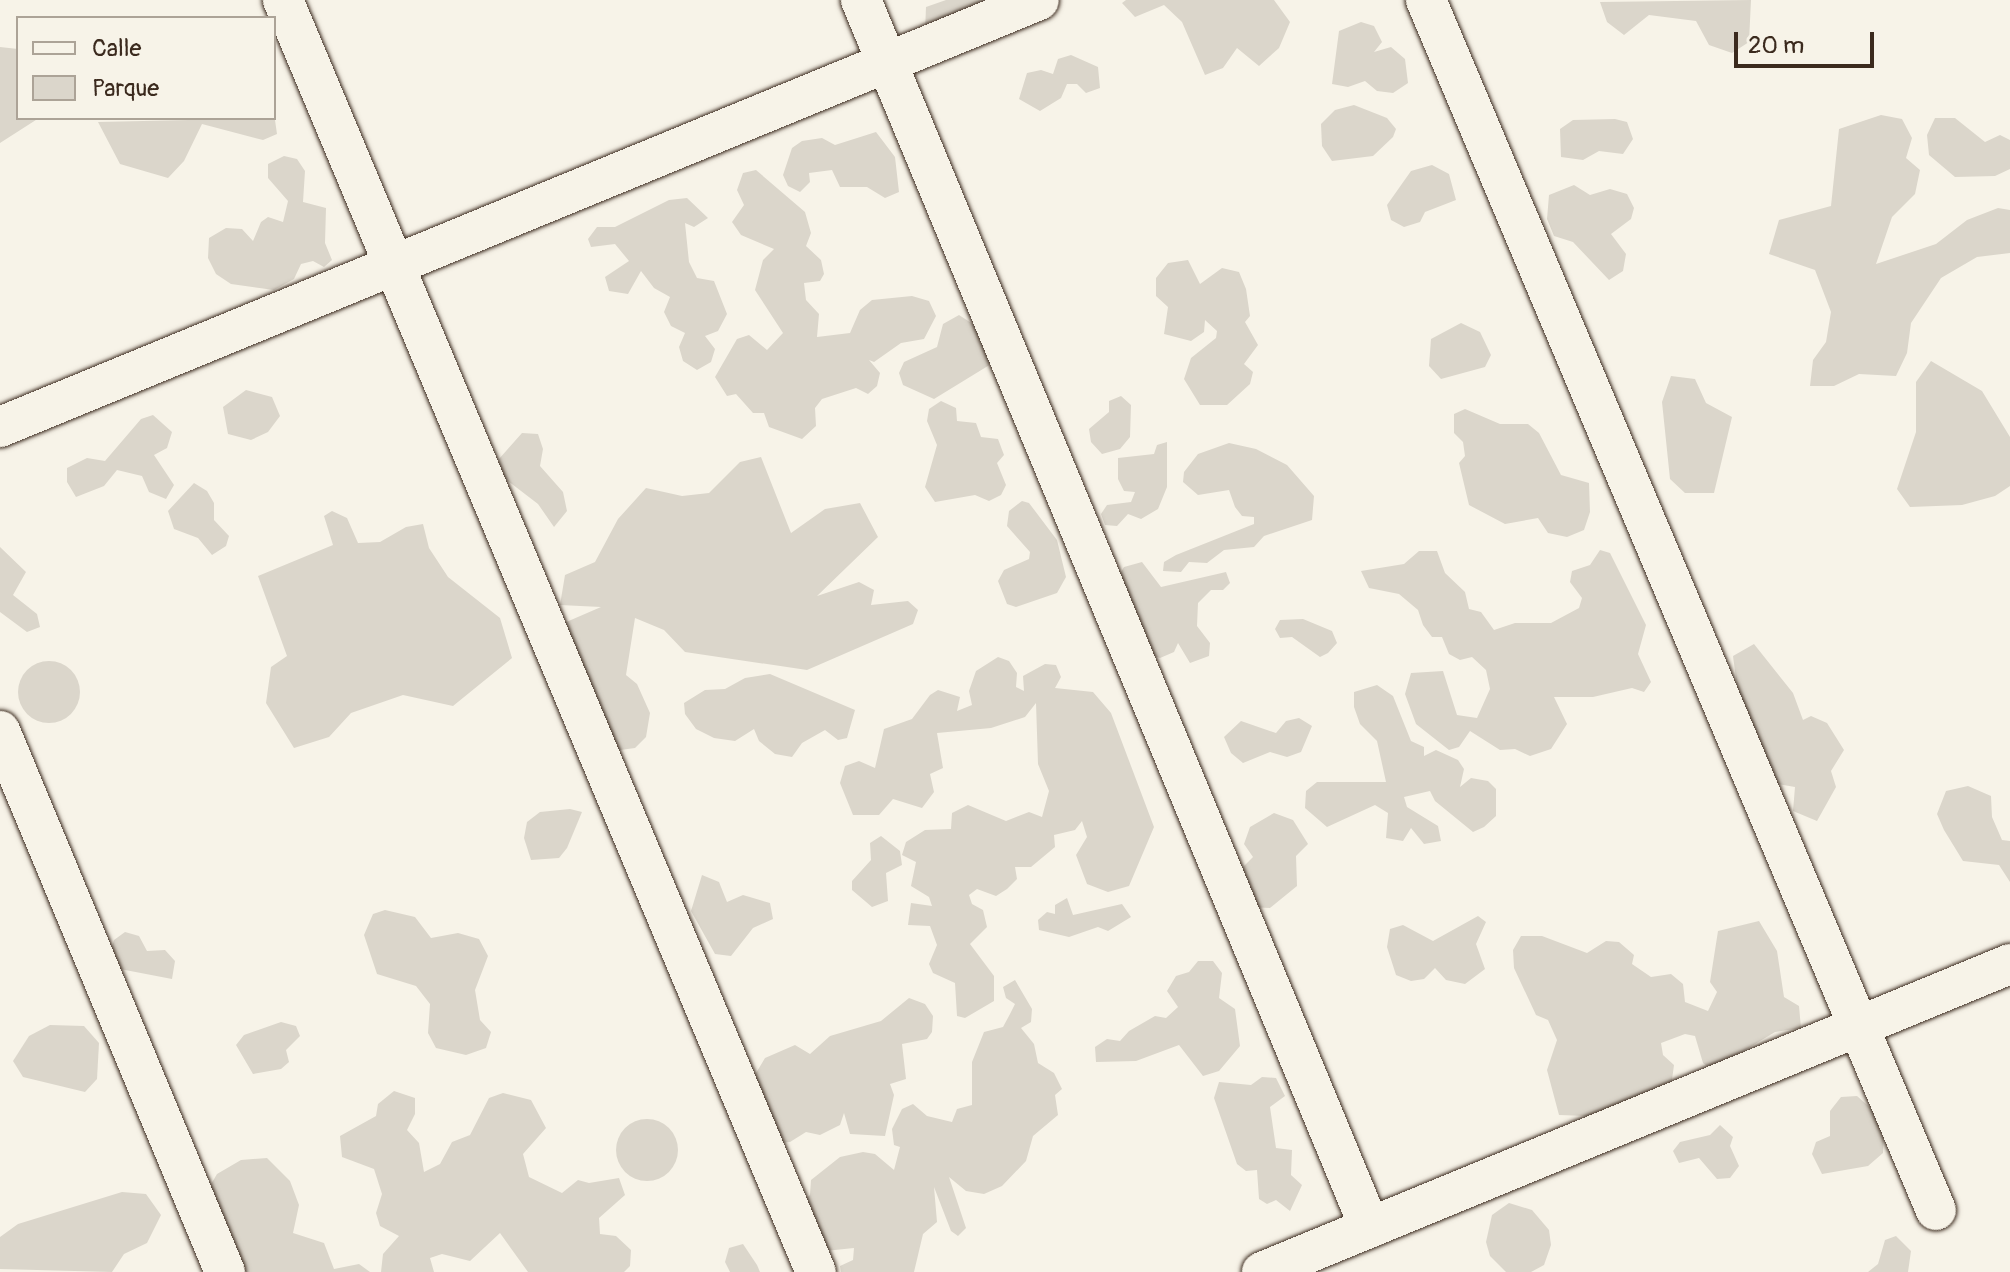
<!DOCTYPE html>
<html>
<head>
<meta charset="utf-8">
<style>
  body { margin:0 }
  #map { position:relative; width:2010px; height:1272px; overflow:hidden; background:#f7f3e8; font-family:Pangolin,sans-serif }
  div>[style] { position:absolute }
  .green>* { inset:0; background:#dbd6cb }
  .round { border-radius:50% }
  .roads { filter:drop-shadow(0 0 2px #3b2a1e) drop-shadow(0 0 2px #3b2a1e) }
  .minor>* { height:40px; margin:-20px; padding:0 20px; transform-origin:20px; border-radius:20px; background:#f7f3e8 }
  span { translate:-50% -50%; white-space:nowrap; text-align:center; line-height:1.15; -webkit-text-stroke:6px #f7f3e8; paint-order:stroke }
  .legend { position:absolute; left:16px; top:16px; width:260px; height:104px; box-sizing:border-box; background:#f7f3e8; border:2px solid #aca397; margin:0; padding:10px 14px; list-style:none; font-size:24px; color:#3b2a1e }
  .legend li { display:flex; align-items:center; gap:16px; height:40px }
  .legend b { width:40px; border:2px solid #aca397 }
  .scale { position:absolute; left:1734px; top:32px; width:140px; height:36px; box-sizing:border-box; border:4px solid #3b2a1e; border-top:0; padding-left:10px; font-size:24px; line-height:28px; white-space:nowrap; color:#3b2a1e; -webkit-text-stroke:6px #f7f3e8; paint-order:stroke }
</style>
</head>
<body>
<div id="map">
  <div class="green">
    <i style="clip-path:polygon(946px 0,1019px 0,925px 32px,926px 7px)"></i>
    <i style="clip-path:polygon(1126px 0,1274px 0,1290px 22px,1279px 48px,1259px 66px,1237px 48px,1223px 68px,1205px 75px,1182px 22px,1164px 5px,1135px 17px,1122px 3px)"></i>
    <i style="clip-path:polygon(1751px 0,1749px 42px,1732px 53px,1709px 45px,1696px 21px,1649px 15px,1624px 35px,1607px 22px,1600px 2px)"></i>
    <i style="clip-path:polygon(1361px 22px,1374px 26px,1382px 42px,1374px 52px,1391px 47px,1405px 59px,1408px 83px,1393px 93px,1377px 91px,1365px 81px,1348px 87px,1332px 84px,1339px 31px)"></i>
    <i style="clip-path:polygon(0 47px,18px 49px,18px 118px,39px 118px,0 143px)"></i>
    <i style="clip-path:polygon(1071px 55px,1098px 67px,1100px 88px,1086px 93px,1077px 84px,1067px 84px,1061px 98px,1040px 111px,1019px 99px,1027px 73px,1041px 70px,1053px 74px,1058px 59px)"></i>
    <i style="clip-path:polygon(1354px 105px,1387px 118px,1396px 129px,1393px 137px,1373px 156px,1332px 161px,1322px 146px,1321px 124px,1335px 110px)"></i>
    <i style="clip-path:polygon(274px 113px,277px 134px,263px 140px,202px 124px,184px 161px,168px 178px,120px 164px,98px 122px,274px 118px)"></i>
    <i style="clip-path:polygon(1881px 115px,1902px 119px,1912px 138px,1906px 158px,1920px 170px,1915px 194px,1892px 217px,1876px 264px,1936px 244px,1967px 220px,1998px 208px,2010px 210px,2010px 253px,1977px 257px,1941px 278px,1911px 323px,1907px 353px,1896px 376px,1859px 374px,1834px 386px,1810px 386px,1813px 360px,1826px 342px,1831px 312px,1815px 270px,1769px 254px,1779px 220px,1831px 206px,1839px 129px)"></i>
    <i style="clip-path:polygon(1935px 118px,1955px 118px,1985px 142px,2000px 135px,2010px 140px,2010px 169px,1995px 176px,1955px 177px,1929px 155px,1927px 135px)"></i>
    <i style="clip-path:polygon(1615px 119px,1627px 122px,1633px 139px,1623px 154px,1599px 151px,1583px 160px,1561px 157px,1560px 129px,1573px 120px)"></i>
    <i style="clip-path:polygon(876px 132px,895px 157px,899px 192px,885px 198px,867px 187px,840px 187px,832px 170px,809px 173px,810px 182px,800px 192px,788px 186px,783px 175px,792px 148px,802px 141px,822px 138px,835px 145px)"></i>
    <i style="clip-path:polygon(284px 156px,297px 159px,305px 171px,303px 202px,326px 208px,325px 243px,332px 260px,324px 267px,313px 261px,301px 264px,294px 279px,274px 290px,231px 284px,216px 274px,208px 258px,209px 238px,226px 228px,242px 229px,253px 241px,261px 222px,268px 217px,283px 222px,288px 201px,268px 178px,268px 164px)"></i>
    <i style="clip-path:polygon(1432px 165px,1449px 174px,1456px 200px,1425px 212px,1420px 222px,1404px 227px,1391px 220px,1387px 205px,1411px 171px)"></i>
    <i style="clip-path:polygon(756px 170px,805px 212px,811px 233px,806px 246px,821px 260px,824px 274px,820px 281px,804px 283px,806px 300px,819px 314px,817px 337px,850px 333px,860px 310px,872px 300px,912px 296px,929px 301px,936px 316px,924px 339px,901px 343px,874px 362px,869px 360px,880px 373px,877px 386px,868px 394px,856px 388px,822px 399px,815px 408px,816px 426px,802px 439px,769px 427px,764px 413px,753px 413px,736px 394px,727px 396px,715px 377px,737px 339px,749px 335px,767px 350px,783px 333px,755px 290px,763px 260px,774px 249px,741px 235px,732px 222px,744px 205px,737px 190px,743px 173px)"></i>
    <i style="clip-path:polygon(1574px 185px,1590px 195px,1610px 189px,1627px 194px,1634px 208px,1631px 219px,1611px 234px,1626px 254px,1623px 271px,1609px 280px,1573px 242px,1554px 236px,1547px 219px,1549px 195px)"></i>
    <i style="clip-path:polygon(687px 198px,708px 218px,694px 227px,685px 223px,689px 262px,697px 278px,714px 281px,727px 314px,718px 331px,705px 336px,715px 349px,711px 362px,697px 370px,683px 361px,679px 347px,685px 333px,671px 326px,664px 312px,670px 297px,654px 288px,641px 271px,628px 294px,609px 291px,605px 277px,629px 261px,615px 244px,591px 247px,588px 239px,597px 227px,615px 227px,669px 200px)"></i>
    <i style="clip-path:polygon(1188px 260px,1200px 284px,1222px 268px,1239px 272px,1246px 289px,1250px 316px,1245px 322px,1258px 345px,1244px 364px,1253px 372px,1250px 384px,1227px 405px,1200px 405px,1184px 379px,1191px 358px,1216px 338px,1217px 331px,1205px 320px,1204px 332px,1191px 341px,1164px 334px,1168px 307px,1156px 296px,1156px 278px,1168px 263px)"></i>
    <i style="clip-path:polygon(959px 315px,985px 332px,996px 361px,934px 399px,903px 385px,899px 373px,904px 362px,937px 347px,943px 324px)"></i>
    <i style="clip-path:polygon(1461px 323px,1480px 332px,1491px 355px,1485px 367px,1441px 379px,1429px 366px,1431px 339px)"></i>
    <i style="clip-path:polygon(1931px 361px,1982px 391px,2010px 437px,2010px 486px,1995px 496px,1962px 505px,1910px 507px,1897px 489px,1916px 432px,1916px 382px)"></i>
    <i style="clip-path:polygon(1671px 376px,1695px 379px,1706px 403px,1732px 417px,1714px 493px,1685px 493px,1670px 479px,1662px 402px)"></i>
    <i style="clip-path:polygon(246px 390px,272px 397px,280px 416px,268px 432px,251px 440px,228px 434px,223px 407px)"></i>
    <i style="clip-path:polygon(1121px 396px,1131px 405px,1130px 437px,1120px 449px,1102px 454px,1091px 442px,1089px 429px,1109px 412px,1109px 401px)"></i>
    <i style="clip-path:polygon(941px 401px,956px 408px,957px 421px,976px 423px,981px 437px,998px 439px,1004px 455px,997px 463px,1006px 485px,1001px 495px,989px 501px,975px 495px,935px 502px,925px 487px,937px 445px,927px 421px,929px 409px)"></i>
    <i style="clip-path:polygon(1465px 409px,1500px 424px,1528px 424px,1539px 433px,1561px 475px,1589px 483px,1590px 512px,1584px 530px,1567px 537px,1548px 533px,1538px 518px,1505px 524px,1469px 505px,1459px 463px,1465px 456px,1463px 442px,1454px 433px,1454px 414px)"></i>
    <i style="clip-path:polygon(153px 415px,172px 432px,167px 448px,154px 455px,174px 485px,166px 499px,149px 492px,142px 476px,117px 470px,104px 486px,76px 497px,67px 482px,67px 468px,87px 458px,105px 461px,141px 419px)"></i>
    <i style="clip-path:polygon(522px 433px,538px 434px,543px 449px,540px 466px,563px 492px,567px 511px,554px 527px,538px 504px,500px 475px,499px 459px)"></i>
    <i style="clip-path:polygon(1167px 442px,1167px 487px,1158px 509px,1141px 519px,1128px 514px,1117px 526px,1105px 525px,1101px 514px,1107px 505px,1131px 502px,1135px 492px,1124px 491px,1118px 479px,1118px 458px,1154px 454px,1157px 445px)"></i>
    <i style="clip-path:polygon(1229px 443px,1256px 449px,1287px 465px,1314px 496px,1312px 520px,1264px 536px,1254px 547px,1224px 550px,1207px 563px,1189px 562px,1181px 572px,1163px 571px,1164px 562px,1176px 555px,1254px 524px,1254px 517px,1242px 516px,1235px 507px,1229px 490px,1198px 495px,1183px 482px,1184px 472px,1198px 454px)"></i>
    <i style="clip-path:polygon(761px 457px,791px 533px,825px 509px,860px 503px,878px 537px,817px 596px,859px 582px,874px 590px,871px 605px,908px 601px,918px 610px,913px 624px,807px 670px,685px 652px,664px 630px,635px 618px,626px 675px,637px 684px,650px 713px,646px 737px,635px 748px,613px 751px,564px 623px,601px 607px,560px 605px,565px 575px,595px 562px,618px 519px,646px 488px,682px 496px,709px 493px,740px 462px)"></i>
    <i style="clip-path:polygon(194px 483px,207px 491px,214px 503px,214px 520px,229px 536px,226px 546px,212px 555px,198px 538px,174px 529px,168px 511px)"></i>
    <i style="clip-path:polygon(1022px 501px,1029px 503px,1057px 540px,1066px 577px,1057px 593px,1016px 607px,1007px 604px,998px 581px,1004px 570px,1029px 559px,1030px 552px,1007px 526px,1009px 511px)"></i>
    <i style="clip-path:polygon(332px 511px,347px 518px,358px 543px,380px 542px,406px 527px,423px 524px,429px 548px,448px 577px,500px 618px,512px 658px,453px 706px,403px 695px,351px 713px,329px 737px,294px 748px,266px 703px,271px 667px,287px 656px,258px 576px,333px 545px,324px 516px)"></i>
    <i style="clip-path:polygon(0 547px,26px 572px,13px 595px,37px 614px,40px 627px,27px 632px,0 612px)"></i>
    <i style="clip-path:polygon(1600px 550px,1610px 553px,1646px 625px,1638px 654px,1651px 682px,1644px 692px,1632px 688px,1593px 697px,1554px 697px,1567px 724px,1551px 749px,1530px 756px,1515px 749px,1500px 750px,1470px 731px,1459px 747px,1449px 750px,1416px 724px,1405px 694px,1411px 673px,1443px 671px,1457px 715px,1477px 718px,1490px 689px,1486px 670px,1472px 657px,1460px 660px,1449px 654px,1442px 637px,1432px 637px,1423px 625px,1418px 610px,1399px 594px,1369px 588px,1361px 571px,1404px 564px,1419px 551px,1437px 551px,1445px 573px,1465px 592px,1469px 609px,1481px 612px,1494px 630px,1515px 623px,1551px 623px,1579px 608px,1582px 598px,1570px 582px,1572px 571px,1590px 565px)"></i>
    <i style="clip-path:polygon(1142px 562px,1161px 587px,1226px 572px,1230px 583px,1223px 590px,1211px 590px,1198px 603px,1197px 626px,1210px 643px,1209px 656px,1190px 663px,1178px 643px,1174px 652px,1160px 658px,1142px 652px,1117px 579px,1124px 567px)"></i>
    <i style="clip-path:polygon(1303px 619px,1332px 631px,1337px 643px,1328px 653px,1320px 657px,1292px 637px,1280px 638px,1275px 629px,1280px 620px)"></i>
    <i style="clip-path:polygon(1754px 644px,1793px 693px,1803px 720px,1811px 716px,1827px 723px,1844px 750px,1831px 771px,1836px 787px,1817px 821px,1793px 811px,1795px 787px,1773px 783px,1743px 732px,1733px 656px)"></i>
    <i style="clip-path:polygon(998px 657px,1009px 661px,1017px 673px,1016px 687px,1024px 691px,1023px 676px,1045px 664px,1056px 665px,1061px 677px,1055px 688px,1093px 692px,1111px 713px,1154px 827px,1129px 886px,1108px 892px,1087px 884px,1076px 855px,1087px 837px,1082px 821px,1075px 830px,1054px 835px,1055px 847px,1031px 867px,1015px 867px,1017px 879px,1007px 889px,996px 896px,977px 889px,969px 895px,972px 904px,983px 910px,987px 927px,970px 944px,994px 976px,994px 1001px,965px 1018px,957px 1016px,955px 983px,933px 973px,929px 964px,937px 945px,930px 926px,908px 925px,911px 903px,932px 906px,929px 897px,911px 886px,916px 862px,902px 855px,906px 842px,925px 830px,951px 829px,952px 813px,968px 805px,1006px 821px,1029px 812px,1042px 817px,1049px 791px,1038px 764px,1036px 703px,1025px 717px,991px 728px,937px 733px,943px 768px,930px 774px,934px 792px,922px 808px,893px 799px,879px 815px,853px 815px,840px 783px,845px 766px,859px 761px,875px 768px,884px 729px,912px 719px,930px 695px,938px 690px,960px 697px,957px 711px,972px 705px,969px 691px,976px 671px)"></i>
    <i class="round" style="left:18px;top:661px;width:62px;height:62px"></i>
    <i style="clip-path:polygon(770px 674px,855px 710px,847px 738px,838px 740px,825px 730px,802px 743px,792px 757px,775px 754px,759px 741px,754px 729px,735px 741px,714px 738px,696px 729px,685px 714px,684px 703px,705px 690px,725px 689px,745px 678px)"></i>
    <i style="clip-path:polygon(1377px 685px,1393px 696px,1411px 741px,1424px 747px,1424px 756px,1436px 750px,1458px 760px,1464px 769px,1460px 787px,1471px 778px,1488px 781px,1496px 789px,1496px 816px,1484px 827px,1473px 832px,1435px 801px,1430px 791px,1404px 797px,1407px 807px,1438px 826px,1441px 841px,1424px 844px,1411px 828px,1403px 841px,1386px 838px,1388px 813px,1375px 805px,1327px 827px,1305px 808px,1306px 791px,1317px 782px,1386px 782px,1377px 741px,1360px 724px,1354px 707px,1354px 692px)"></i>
    <i style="clip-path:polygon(1299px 718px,1312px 726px,1301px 752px,1287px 757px,1270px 752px,1243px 763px,1231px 753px,1224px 737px,1241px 721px,1276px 733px,1286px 721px)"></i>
    <i style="clip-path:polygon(1968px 786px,1991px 796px,1992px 817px,2002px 840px,2010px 841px,2010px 882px,1999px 865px,1963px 861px,1944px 830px,1937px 814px,1946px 791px)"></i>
    <i style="clip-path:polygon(570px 809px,582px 812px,567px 848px,559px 858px,531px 860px,524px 838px,527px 822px,540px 812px)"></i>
    <i style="clip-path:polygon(1274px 813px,1293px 820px,1308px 844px,1296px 856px,1297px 886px,1270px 908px,1249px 907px,1241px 869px,1253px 857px,1244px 844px,1250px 827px)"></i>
    <i style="clip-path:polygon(881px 836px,900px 851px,902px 865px,886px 873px,888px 901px,872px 907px,852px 890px,852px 881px,871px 860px,870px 843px)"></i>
    <i style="clip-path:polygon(702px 875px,719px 882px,727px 902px,743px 895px,770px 903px,773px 919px,753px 928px,731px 956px,715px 954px,691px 911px)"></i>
    <i style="clip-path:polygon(1067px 898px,1073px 915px,1122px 904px,1131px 917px,1108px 931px,1098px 927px,1069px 937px,1039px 930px,1038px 920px,1047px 912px,1055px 914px,1055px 905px)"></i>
    <i style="clip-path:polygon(385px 910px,415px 917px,431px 938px,458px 933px,479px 939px,488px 956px,475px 990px,480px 1020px,491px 1032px,486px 1048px,466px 1055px,436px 1048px,428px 1033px,430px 1004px,416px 986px,377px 974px,364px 935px,373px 914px)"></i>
    <i style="clip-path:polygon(1478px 916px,1486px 922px,1476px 944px,1485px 969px,1465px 984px,1446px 980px,1435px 968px,1424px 979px,1411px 981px,1396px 975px,1387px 947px,1390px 929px,1403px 925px,1433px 941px)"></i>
    <i style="clip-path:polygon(1759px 921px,1777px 951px,1784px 997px,1799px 1006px,1801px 1028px,1775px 1032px,1712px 1070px,1703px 1063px,1695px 1036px,1685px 1034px,1661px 1043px,1663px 1055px,1674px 1065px,1671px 1087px,1591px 1122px,1587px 1116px,1559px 1115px,1547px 1070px,1557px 1040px,1548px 1020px,1536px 1015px,1514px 968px,1513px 950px,1521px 936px,1542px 936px,1587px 953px,1606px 941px,1619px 942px,1634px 955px,1632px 964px,1651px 977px,1671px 974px,1683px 984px,1685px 1002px,1708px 1011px,1717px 992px,1710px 982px,1718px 931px)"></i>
    <i style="clip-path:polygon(125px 932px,139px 936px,147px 951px,165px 950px,175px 961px,172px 979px,120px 969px,109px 957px,114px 940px)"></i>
    <i style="clip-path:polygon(1198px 961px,1213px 961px,1222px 973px,1219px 998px,1235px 1009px,1240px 1046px,1219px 1071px,1203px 1076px,1179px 1045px,1136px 1061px,1096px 1062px,1095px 1047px,1107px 1039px,1120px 1041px,1129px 1031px,1155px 1016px,1166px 1018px,1178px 1007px,1167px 991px,1176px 976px,1189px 972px)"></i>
    <i style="clip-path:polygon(1015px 980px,1032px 1009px,1031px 1022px,1021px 1028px,1034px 1044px,1038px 1063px,1054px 1073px,1062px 1089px,1055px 1095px,1058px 1115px,1033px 1136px,1026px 1161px,1002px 1186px,984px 1194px,966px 1191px,949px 1177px,966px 1228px,958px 1236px,951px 1231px,934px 1187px,937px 1222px,923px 1234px,914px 1272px,841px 1272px,840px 1266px,853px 1260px,854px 1248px,825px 1251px,799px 1204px,810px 1195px,811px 1180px,840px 1157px,863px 1152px,875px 1154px,894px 1170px,900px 1147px,894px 1145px,892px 1129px,902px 1109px,913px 1104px,927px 1116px,952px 1122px,957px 1109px,972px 1105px,972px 1062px,984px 1032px,1003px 1027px,1010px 1014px,1015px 1004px,1006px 998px,1003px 987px)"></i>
    <i style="clip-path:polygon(909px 998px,925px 1004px,933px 1016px,932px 1032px,927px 1039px,902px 1044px,906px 1079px,890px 1084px,894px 1095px,885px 1136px,850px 1134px,844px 1113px,840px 1125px,820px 1135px,806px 1132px,790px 1142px,774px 1143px,753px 1078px,765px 1058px,795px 1045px,810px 1054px,830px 1036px,881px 1021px)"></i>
    <i style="clip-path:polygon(281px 1022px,296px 1026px,300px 1036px,286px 1050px,289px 1062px,281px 1069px,253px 1074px,236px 1045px,244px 1035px)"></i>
    <i style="clip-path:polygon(50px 1025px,84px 1026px,99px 1043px,97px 1079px,85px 1092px,23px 1077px,13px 1061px,29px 1036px)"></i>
    <i style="clip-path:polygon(1262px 1077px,1276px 1078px,1285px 1096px,1270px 1107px,1276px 1148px,1292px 1150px,1291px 1175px,1302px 1185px,1290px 1211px,1276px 1200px,1267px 1204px,1259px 1199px,1257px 1170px,1246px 1171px,1237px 1164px,1214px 1098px,1219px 1082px,1251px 1085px)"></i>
    <i style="clip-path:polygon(394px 1091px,415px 1098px,415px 1114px,407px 1130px,419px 1143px,424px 1172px,440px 1164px,452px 1142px,470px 1135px,489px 1098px,503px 1093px,531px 1100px,546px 1128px,523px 1154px,529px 1177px,562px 1193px,578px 1180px,589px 1183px,619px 1178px,625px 1195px,599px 1218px,600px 1234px,616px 1236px,631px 1250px,630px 1266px,624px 1272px,528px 1272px,500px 1233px,470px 1261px,442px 1254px,430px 1258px,434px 1272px,381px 1272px,383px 1254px,399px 1236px,380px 1226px,376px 1213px,382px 1194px,374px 1169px,342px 1157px,340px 1136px,376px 1116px,378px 1104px)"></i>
    <i style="clip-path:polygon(1857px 1096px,1875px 1112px,1884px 1127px,1883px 1153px,1868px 1166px,1822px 1174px,1812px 1154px,1816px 1142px,1830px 1136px,1830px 1111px,1841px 1097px)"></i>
    <i class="round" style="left:616px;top:1119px;width:62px;height:62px"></i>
    <i style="clip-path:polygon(1720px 1125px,1733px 1137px,1730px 1146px,1739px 1166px,1730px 1178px,1717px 1179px,1699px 1158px,1679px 1163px,1673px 1151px,1680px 1142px,1710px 1135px)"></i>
    <i style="clip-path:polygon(267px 1158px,290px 1181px,299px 1205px,293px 1233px,324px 1243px,334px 1269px,359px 1264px,370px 1272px,229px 1272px,203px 1198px,217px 1174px,241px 1160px)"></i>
    <i style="clip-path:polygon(122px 1192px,146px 1194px,161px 1215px,147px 1243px,124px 1254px,112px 1272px,0 1269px,0 1237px,18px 1224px)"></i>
    <i style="clip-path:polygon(1509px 1203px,1532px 1210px,1549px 1230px,1551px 1245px,1544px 1265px,1531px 1272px,1506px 1272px,1490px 1256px,1486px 1242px,1492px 1215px)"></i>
    <i style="clip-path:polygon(1896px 1236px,1911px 1251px,1908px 1272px,1868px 1272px,1878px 1264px,1885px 1240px)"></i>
    <i style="clip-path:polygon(743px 1244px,757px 1265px,760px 1272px,730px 1272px,725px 1262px,729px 1248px)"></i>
  </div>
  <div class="roads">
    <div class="minor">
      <i style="left:283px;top:0;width:1379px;rotate:67.27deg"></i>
      <i style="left:861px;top:0;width:1329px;rotate:67.49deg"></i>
      <i style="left:1426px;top:0;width:1313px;rotate:67.15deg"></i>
      <i style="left:0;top:427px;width:1123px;rotate:-22.34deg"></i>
      <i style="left:0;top:731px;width:586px;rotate:67.42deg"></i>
      <i style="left:1262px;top:1272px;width:809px;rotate:-22.38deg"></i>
    </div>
  </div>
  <ul class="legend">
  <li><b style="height:10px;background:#f7f3e8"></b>Calle</li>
  <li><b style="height:22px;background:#dbd6cb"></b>Parque</li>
  </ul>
  <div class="scale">20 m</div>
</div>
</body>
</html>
